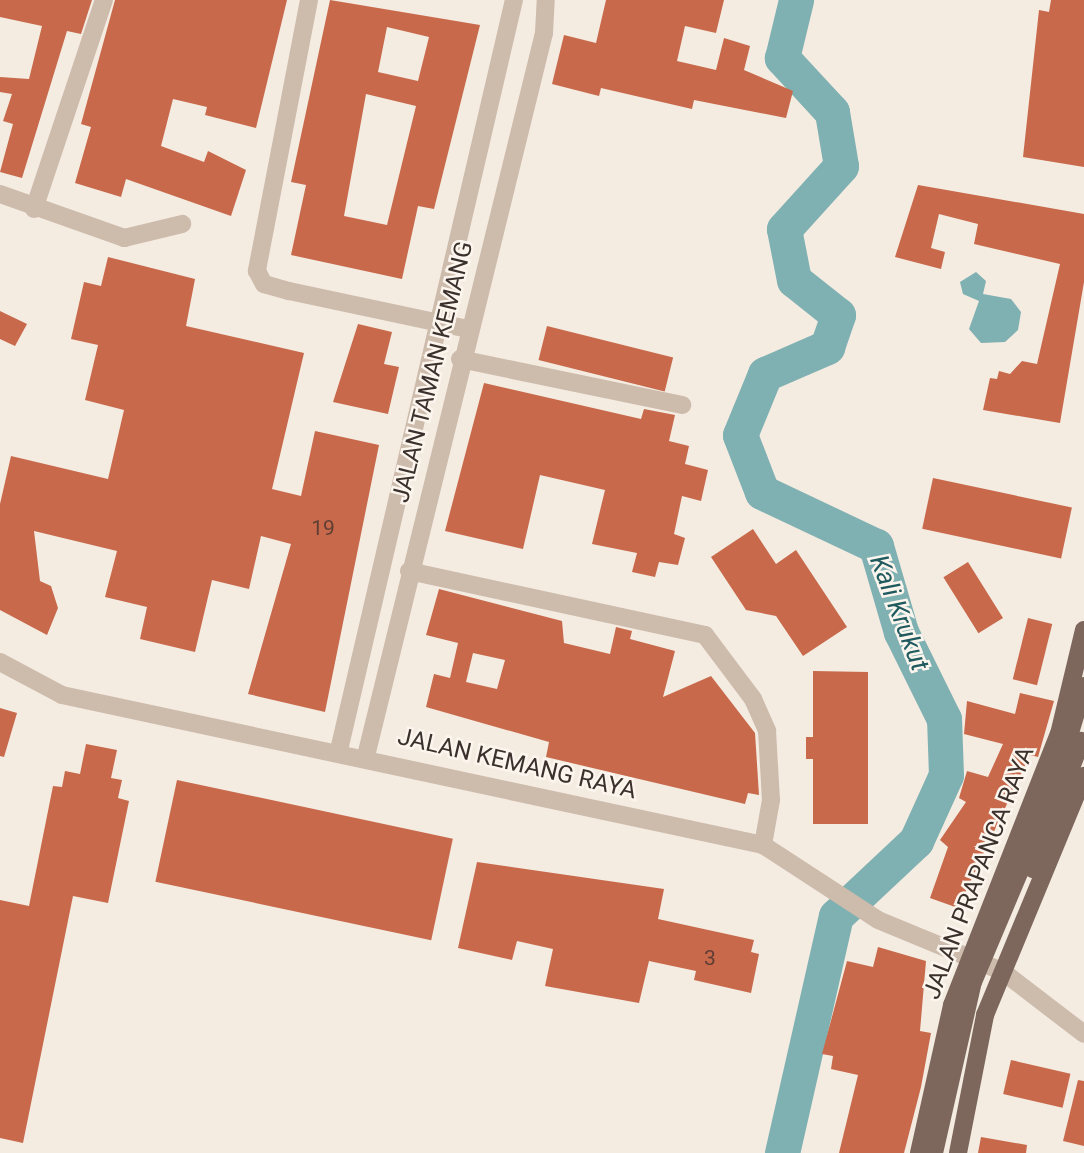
<!DOCTYPE html>
<html>
<head>
<meta charset="utf-8">
<style>
  body { margin:0 }
  #map { position:relative; width:1084px; height:1153px; overflow:hidden; background:#f4ebe1; font-family:Roboto,sans-serif }
  div>[style] { position:absolute }
  .water>* { inset:0; background:#7fb0b2 }
  .river>* { height:35px; margin:-17.5px; padding:0 17.5px; transform-origin:17.5px; border-radius:17.5px; background:#7fb0b2 }
  .building>* { inset:0; background:#c8694b; transform-origin:0 0 }
  .minor>* { height:18px; margin:-9px; padding:0 9px; transform-origin:9px; border-radius:9px; background:#cdbbac }
  .tertiary>* { height:18px; margin:-9px; padding:0 9px; transform-origin:9px; border-radius:9px; background:#cdbbac }
  .primary>* { height:18px; margin:-9px; padding:0 9px; transform-origin:9px; border-radius:9px; background:#7d675c }
  .primary-bridge>* { height:18px; margin:-9px; padding:0 9px; transform-origin:9px; border-radius:9px; background:#7d675c }
  span { translate:-50% -50%; white-space:nowrap; text-align:center; line-height:1.15; -webkit-text-stroke:5px #fbf5ee; paint-order:stroke }
  .number-label { font-size:21px; color:#5e3e33 }
  .number-label span { -webkit-text-stroke-width:0 }
  .street-label { font-size:24px; color:#3b302b }
  .water-label { font-size:26px; color:#1f5a5e; font-style:italic }
</style>
</head>
<body>
<div id="map">
  <div class="water">
    <i style="clip-path:polygon(976px 272px,986px 281px,983px 294px,1011px 299px,1021px 312px,1018px 330px,1005px 342px,981px 343px,969px 329px,979px 301px,963px 294px,960px 282px)"></i>
  </div>
  <div class="river">
    <i style="left:782px;top:1153px;width:243px;rotate:-77.2deg"></i>
    <i style="left:836px;top:916px;width:110px;rotate:-43.2deg"></i>
    <i style="left:916px;top:841px;width:72px;rotate:-65.6deg"></i>
    <i style="left:946px;top:775px;width:56px;rotate:-92deg"></i>
    <i style="left:944px;top:719px;width:97px;rotate:-116.3deg"></i>
    <i style="left:901px;top:632px;width:90px;rotate:-106.2deg"></i>
    <i style="left:876px;top:546px;width:126px;rotate:-154.7deg"></i>
    <i style="left:762px;top:492px;width:61px;rotate:-111.1deg"></i>
    <i style="left:740px;top:435px;width:66px;rotate:-67.7deg"></i>
    <i style="left:765px;top:374px;width:68px;rotate:-23.5deg"></i>
    <i style="left:827px;top:347px;width:34px;rotate:-71deg"></i>
    <i style="left:838px;top:315px;width:56px;rotate:-141.5deg"></i>
    <i style="left:794px;top:280px;width:52px;rotate:-101.1deg"></i>
    <i style="left:784px;top:229px;width:85px;rotate:-47.9deg"></i>
    <i style="left:841px;top:166px;width:55px;rotate:-99.5deg"></i>
    <i style="left:832px;top:112px;width:74px;rotate:-132.8deg"></i>
    <i style="left:782px;top:58px;width:60px;rotate:-76.4deg"></i>
  </div>
  <div class="building">
    <i style="clip-path:polygon(0 0,92px 0,81px 34px,67px 31px,22px 178px,0 172px,13px 124px,3px 121px,12px 94px,0 92px,0 77px,29px 79px,42px 26px,0 17px)"></i>
    <i style="clip-path:polygon(115px 0,287px 0,256px 128px,205px 115px,207px 107px,173px 99px,161px 146px,204px 162px,208px 151px,246px 170px,231px 216px,126px 179px,121px 197px,75px 183px,91px 127px,81px 124px)"></i>
    <i style="clip-path:polygon(evenodd,330px 0,480px 25px,434px 209px,418px 206px,402px 279px,291px 255px,306px 185px,291px 182px,330px 0,387px 27px,429px 37px,418px 81px,378px 72px,387px 27px,330px 0,366px 94px,416px 106px,387px 225px,344px 216px,366px 94px)"></i>
    <i style="clip-path:polygon(606px 0,724px 0,716px 33px,685px 26px,677px 61px,716px 70px,724px 38px,750px 46px,744px 70px,793px 91px,786px 118px,694px 100px,692px 109px,601px 88px,599px 96px,552px 84px,564px 35px,596px 43px)"></i>
    <i style="clip-path:polygon(1051px 0,1084px 0,1084px 167px,1023px 157px,1039px 10px,1049px 12px)"></i>
    <i style="clip-path:polygon(918px 185px,1084px 214px,1084px 282px,1060px 423px,983px 410px,990px 378px,997px 379px,999px 371px,1010px 374px,1022px 361px,1037px 364px,1060px 264px,974px 244px,978px 224px,939px 214px,931px 248px,945px 252px,941px 269px,895px 257px)"></i>
    <i style="clip-path:polygon(108px 257px,195px 279px,186px 326px,304px 353px,272px 489px,301px 496px,315px 431px,379px 445px,325px 712px,248px 694px,291px 544px,261px 536px,249px 589px,212px 580px,195px 652px,140px 639px,147px 607px,105px 597px,117px 551px,34px 531px,40px 581px,51px 586px,58px 608px,47px 635px,0 610px,0 504px,11px 456px,108px 479px,124px 410px,85px 400px,98px 345px,71px 339px,84px 282px,101px 286px)"></i>
    <i style="clip-path:polygon(0 311px,27px 324px,15px 346px,0 339px)"></i>
    <i style="clip-path:polygon(358px 324px,392px 332px,384px 364px,399px 367px,388px 414px,333px 402px)"></i>
    <i style="left:547px;top:326px;width:130px;height:35px;rotate:14deg"></i>
    <i style="clip-path:polygon(484px 383px,641px 419px,644px 409px,675px 415px,669px 441px,689px 446px,685px 464px,708px 470px,701px 501px,682px 496px,674px 534px,685px 538px,678px 565px,659px 562px,655px 577px,632px 572px,637px 553px,592px 544px,605px 490px,540px 475px,523px 549px,445px 531px)"></i>
    <i style="left:933px;top:478px;width:142px;height:52px;rotate:12deg"></i>
    <i style="clip-path:polygon(753px 529px,776px 564px,796px 550px,847px 627px,803px 656px,776px 616px,746px 610px,711px 557px)"></i>
    <i style="left:968px;top:562px;width:66px;height:29px;rotate:58deg"></i>
    <i style="clip-path:polygon(evenodd,439px 589px,562px 621px,564px 643px,610px 654px,616px 627px,632px 631px,630px 639px,675px 651px,663px 697px,711px 676px,755px 733px,759px 795px,748px 793px,745px 804px,546px 757px,549px 742px,426px 707px,434px 674px,450px 678px,458px 643px,426px 635px,439px 589px,473px 653px,505px 660px,497px 689px,466px 682px,473px 653px)"></i>
    <i style="left:1028px;top:618px;width:25px;height:63px;rotate:14deg"></i>
    <i style="clip-path:polygon(813px 671px,868px 672px,868px 824px,813px 824px,813px 759px,806px 759px,806px 737px,813px 737px)"></i>
    <i style="clip-path:polygon(1020px 693px,1054px 701px,1038px 757px,1030px 755px,958px 908px,930px 898px,948px 847px,940px 840px,966px 802px,959px 798px,967px 771px,988px 777px,1003px 744px,964px 734px,967px 701px,1015px 714px)"></i>
    <i style="clip-path:polygon(0 708px,17px 713px,4px 757px,0 756px)"></i>
    <i style="clip-path:polygon(86px 744px,117px 750px,111px 778px,122px 780px,118px 798px,129px 801px,108px 903px,73px 896px,23px 1143px,0 1138px,0 900px,29px 906px,53px 786px,62px 787px,65px 771px,80px 774px)"></i>
    <i style="left:177px;top:780px;width:282px;height:104px;rotate:12deg"></i>
    <i style="clip-path:polygon(477px 862px,664px 889px,658px 919px,754px 940px,751px 952px,759px 954px,751px 993px,694px 980px,696px 971px,649px 961px,639px 1003px,545px 986px,553px 949px,517px 941px,512px 960px,458px 948px)"></i>
    <i style="clip-path:polygon(878px 947px,926px 961px,920px 1031px,931px 1033px,921px 1087px,904px 1153px,839px 1153px,858px 1075px,831px 1069px,833px 1056px,822px 1054px,847px 961px,873px 967px)"></i>
    <i style="left:1011px;top:1060px;width:61px;height:35px;rotate:13deg"></i>
    <i style="clip-path:polygon(1078px 1080px,1084px 1081px,1084px 1146px,1063px 1141px)"></i>
    <i style="clip-path:polygon(981px 1137px,1027px 1145px,1026px 1153px,978px 1153px)"></i>
  </div>
  <div class="minor">
    <i style="left:309px;top:0;width:276px;rotate:100.9deg"></i>
    <i style="left:257px;top:271px;width:15px;rotate:62deg"></i>
    <i style="left:264px;top:284px;width:26px;rotate:16deg"></i>
    <i style="left:289px;top:291px;width:183px;rotate:12deg"></i>
    <i style="left:0;top:194px;width:132px;rotate:19.5deg"></i>
    <i style="left:124px;top:238px;width:60px;rotate:-13.6deg"></i>
    <i style="left:34px;top:209px;width:220px;rotate:-71.5deg"></i>
    <i style="left:460px;top:359px;width:227px;rotate:11.7deg"></i>
    <i style="left:409px;top:571px;width:303px;rotate:12.2deg"></i>
    <i style="left:705px;top:635px;width:80px;rotate:53.1deg"></i>
    <i style="left:753px;top:699px;width:35px;rotate:66deg"></i>
    <i style="left:767px;top:731px;width:69px;rotate:86.7deg"></i>
    <i style="left:771px;top:800px;width:46px;rotate:100.1deg"></i>
    <i style="left:339px;top:750px;width:770px;rotate:-76.87deg"></i>
    <i style="left:366px;top:756px;width:745px;rotate:-76.17deg"></i>
    <i style="left:544px;top:33px;width:33px;rotate:-87deg"></i>
    <i style="left:1002px;top:971px;width:103px;rotate:37.5deg"></i>
  </div>
  <div class="tertiary">
    <i style="left:0;top:662px;width:70px;rotate:28deg"></i>
    <i style="left:62px;top:695px;width:717px;rotate:12.08deg"></i>
    <i style="left:763px;top:845px;width:137px;rotate:33.1deg"></i>
    <i style="left:878px;top:920px;width:134px;rotate:22.4deg"></i>
  </div>
  <div class="primary">
    <i style="left:919px;top:1153px;width:152px;rotate:-77.4deg"></i>
    <i style="left:952px;top:1005px;width:291px;rotate:-68.5deg"></i>
    <i style="left:1059px;top:734px;width:107px;rotate:-76.5deg"></i>
    <i style="left:958px;top:1153px;width:141px;rotate:-78.9deg"></i>
    <i style="left:985px;top:1015px;width:259px;rotate:-67.5deg"></i>
  </div>
  <div class="primary-bridge">
    <i style="left:1033px;top:869px;width:137px;rotate:-69.4deg"></i>
    <i style="left:934px;top:1153px;width:175px;rotate:-77.2deg"></i>
    <i style="left:973px;top:982px;width:198px;rotate:-67.1deg"></i>
    <i style="left:1050px;top:800px;width:119px;rotate:-73.4deg"></i>
  </div>
  <div class="number-label">
    <span style="left:323px;top:528px">19</span>
    <span style="left:710px;top:958px">3</span>
  </div>
  <div class="street-label">
    <span style="left:433px;top:372px;rotate:-76deg">JALAN TAMAN KEMANG</span>
    <span style="left:517px;top:764px;rotate:13deg">JALAN KEMANG RAYA</span>
    <span style="left:979px;top:873px;rotate:-69deg">JALAN PRAPANCA RAYA</span>
  </div>
  <div class="water-label">
    <span style="left:899px;top:613px;rotate:69deg">Kali Krukut</span>
  </div>
</div>
</body>
</html>
